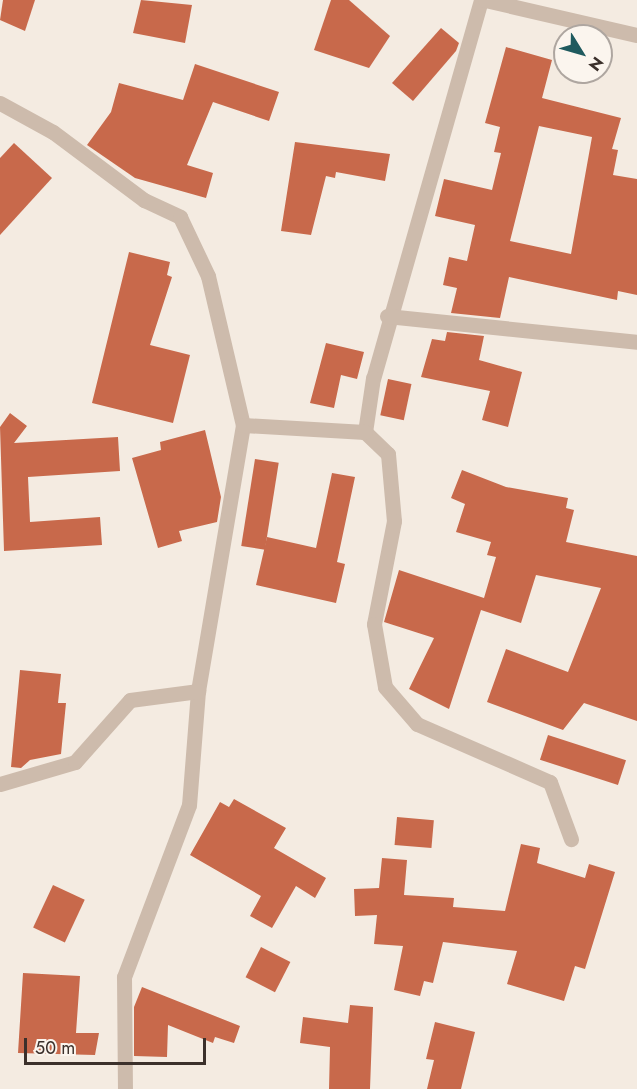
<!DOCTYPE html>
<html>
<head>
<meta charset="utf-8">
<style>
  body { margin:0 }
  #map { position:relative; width:637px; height:1089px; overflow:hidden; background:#f4ebe1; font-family:Jost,sans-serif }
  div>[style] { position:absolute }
  .building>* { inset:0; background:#c8694b; transform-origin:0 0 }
  .minor>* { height:15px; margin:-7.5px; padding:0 7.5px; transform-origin:7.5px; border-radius:7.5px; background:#cdbbac }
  span { translate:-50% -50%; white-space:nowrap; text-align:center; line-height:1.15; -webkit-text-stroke:5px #fbf5ee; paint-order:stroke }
  .north { position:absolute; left:553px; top:24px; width:60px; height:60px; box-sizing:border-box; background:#fbf5ee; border:2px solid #aea6a0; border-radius:50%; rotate:127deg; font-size:16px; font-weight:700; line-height:24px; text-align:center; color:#3b302b }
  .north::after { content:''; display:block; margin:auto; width:21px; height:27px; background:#1f5a5e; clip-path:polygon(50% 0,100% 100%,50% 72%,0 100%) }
  .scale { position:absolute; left:24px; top:1038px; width:182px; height:27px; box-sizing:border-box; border:3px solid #3b302b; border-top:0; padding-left:8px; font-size:18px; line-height:21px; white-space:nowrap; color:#3b302b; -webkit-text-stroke:4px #fbf5ee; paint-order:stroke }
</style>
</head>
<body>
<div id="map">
  <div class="building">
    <i style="clip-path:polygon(3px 0,35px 0,25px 31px,0 20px)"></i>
    <i style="clip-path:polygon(141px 0,192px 5px,185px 43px,133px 33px)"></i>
    <i style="clip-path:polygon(331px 0,349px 0,390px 36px,369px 68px,314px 50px)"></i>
    <i style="clip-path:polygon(441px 28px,459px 43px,456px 51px,413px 101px,392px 83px)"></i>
    <i style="clip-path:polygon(evenodd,506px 47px,552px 60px,542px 98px,621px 118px,612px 149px,618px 150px,613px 175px,637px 179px,637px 295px,618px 291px,617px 300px,509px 277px,500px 318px,451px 313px,457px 288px,443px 285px,449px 257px,467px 261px,475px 225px,435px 216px,444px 179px,492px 190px,501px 153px,494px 152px,500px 127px,485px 123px,506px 47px,539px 126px,592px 137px,571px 254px,510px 241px,539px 126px)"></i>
    <i style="clip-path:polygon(195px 64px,279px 92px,269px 121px,213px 102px,187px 165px,213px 173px,206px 198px,135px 178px,87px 145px,111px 112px,119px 83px,183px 100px)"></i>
    <i style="clip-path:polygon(295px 142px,390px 154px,385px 181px,336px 172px,335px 178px,326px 176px,311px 235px,281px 231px)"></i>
    <i style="clip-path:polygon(14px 143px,52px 178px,0 235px,0 158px)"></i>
    <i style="clip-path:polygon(129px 252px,170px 262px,167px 275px,172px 277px,150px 345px,190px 355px,173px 423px,92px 403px)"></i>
    <i style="clip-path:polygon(447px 332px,484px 336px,479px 360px,522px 372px,508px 427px,482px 420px,490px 391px,421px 377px,432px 339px,445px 341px)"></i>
    <i style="clip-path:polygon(326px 343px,364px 352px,357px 379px,341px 375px,334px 408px,310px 403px)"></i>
    <i style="left:388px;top:379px;width:24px;height:37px;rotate:12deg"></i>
    <i style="clip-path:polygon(10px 413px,27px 426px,14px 443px,118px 437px,120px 471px,28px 477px,30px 522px,100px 517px,102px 545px,4px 551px,0 427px)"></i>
    <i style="clip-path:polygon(205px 430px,221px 497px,217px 522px,179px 531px,182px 541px,158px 548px,132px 458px,161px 450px,160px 442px)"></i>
    <i style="left:255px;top:459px;width:24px;height:88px;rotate:9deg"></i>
    <i style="clip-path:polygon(462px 470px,506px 487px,568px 498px,566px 508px,574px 510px,566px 542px,637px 556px,637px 721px,584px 703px,563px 730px,487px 702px,506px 649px,568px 672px,601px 588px,536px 575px,521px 623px,481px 610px,449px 709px,409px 689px,434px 638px,384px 622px,399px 570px,484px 598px,496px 557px,487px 555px,491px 542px,456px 532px,465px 504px,451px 498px)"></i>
    <i style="clip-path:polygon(332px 473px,355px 477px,337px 562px,345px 564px,336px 603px,256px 585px,267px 537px,316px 548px)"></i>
    <i style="clip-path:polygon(20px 670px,61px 674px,58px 703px,66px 703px,61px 754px,30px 760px,21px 768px,11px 767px)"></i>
    <i style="left:548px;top:735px;width:82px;height:26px;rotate:18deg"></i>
    <i style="clip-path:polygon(234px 799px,286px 828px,274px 848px,326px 878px,315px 898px,296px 886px,272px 928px,250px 916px,261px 896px,190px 855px,220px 802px,229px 807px)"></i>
    <i style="left:397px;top:817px;width:37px;height:28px;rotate:5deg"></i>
    <i style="clip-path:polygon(521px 844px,540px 848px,537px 863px,585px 878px,589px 864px,615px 872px,585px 969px,575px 966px,564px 1001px,507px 984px,517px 951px,443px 942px,433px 983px,424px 981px,420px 996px,394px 990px,403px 946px,374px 944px,377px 915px,355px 916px,354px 889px,379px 888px,382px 858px,407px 860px,404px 895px,454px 898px,453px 907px,505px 911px)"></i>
    <i style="left:53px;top:885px;width:35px;height:47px;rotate:25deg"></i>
    <i style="left:261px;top:947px;width:33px;height:34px;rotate:27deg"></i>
    <i style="clip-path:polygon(23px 973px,80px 976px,76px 1033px,99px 1033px,95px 1055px,18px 1053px)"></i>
    <i style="clip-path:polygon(142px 987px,240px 1026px,234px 1043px,215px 1037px,213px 1043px,168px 1025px,167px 1057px,134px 1056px,134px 1007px)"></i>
    <i style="clip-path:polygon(350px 1005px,373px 1007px,370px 1089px,329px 1089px,330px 1047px,300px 1043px,303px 1017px,348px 1023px)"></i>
    <i style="clip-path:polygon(435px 1022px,475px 1032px,461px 1089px,427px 1089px,434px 1060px,426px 1059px)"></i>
  </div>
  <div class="minor">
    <i style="left:481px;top:0;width:393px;rotate:105.9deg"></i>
    <i style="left:373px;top:378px;width:55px;rotate:98.4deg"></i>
    <i style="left:365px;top:432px;width:32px;rotate:44deg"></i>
    <i style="left:388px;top:454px;width:67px;rotate:84.9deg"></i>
    <i style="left:394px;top:521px;width:105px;rotate:101deg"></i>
    <i style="left:374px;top:624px;width:64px;rotate:80.1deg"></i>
    <i style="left:385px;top:687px;width:49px;rotate:49.1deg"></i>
    <i style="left:417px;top:724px;width:145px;rotate:23.6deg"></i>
    <i style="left:550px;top:782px;width:61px;rotate:69.8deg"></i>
    <i style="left:485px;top:0;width:156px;rotate:13deg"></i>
    <i style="left:0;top:103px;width:60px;rotate:28.7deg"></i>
    <i style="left:53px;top:132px;width:114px;rotate:36.8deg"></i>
    <i style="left:144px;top:200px;width:40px;rotate:25deg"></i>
    <i style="left:180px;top:217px;width:65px;rotate:64.6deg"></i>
    <i style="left:208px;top:276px;width:153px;rotate:76.8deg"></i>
    <i style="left:243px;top:425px;width:270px;rotate:99.6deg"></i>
    <i style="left:198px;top:691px;width:114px;rotate:94.5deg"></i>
    <i style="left:189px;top:805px;width:184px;rotate:110.7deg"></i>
    <i style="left:124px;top:977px;width:112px;rotate:89.5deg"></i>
    <i style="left:387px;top:316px;width:251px;rotate:5.9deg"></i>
    <i style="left:243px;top:425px;width:122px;rotate:3.3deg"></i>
    <i style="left:0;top:784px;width:78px;rotate:-16.3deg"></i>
    <i style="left:75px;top:762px;width:83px;rotate:-48.4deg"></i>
    <i style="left:130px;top:700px;width:69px;rotate:-7.5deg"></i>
  </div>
  <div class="north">N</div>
  <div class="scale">50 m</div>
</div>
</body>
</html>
